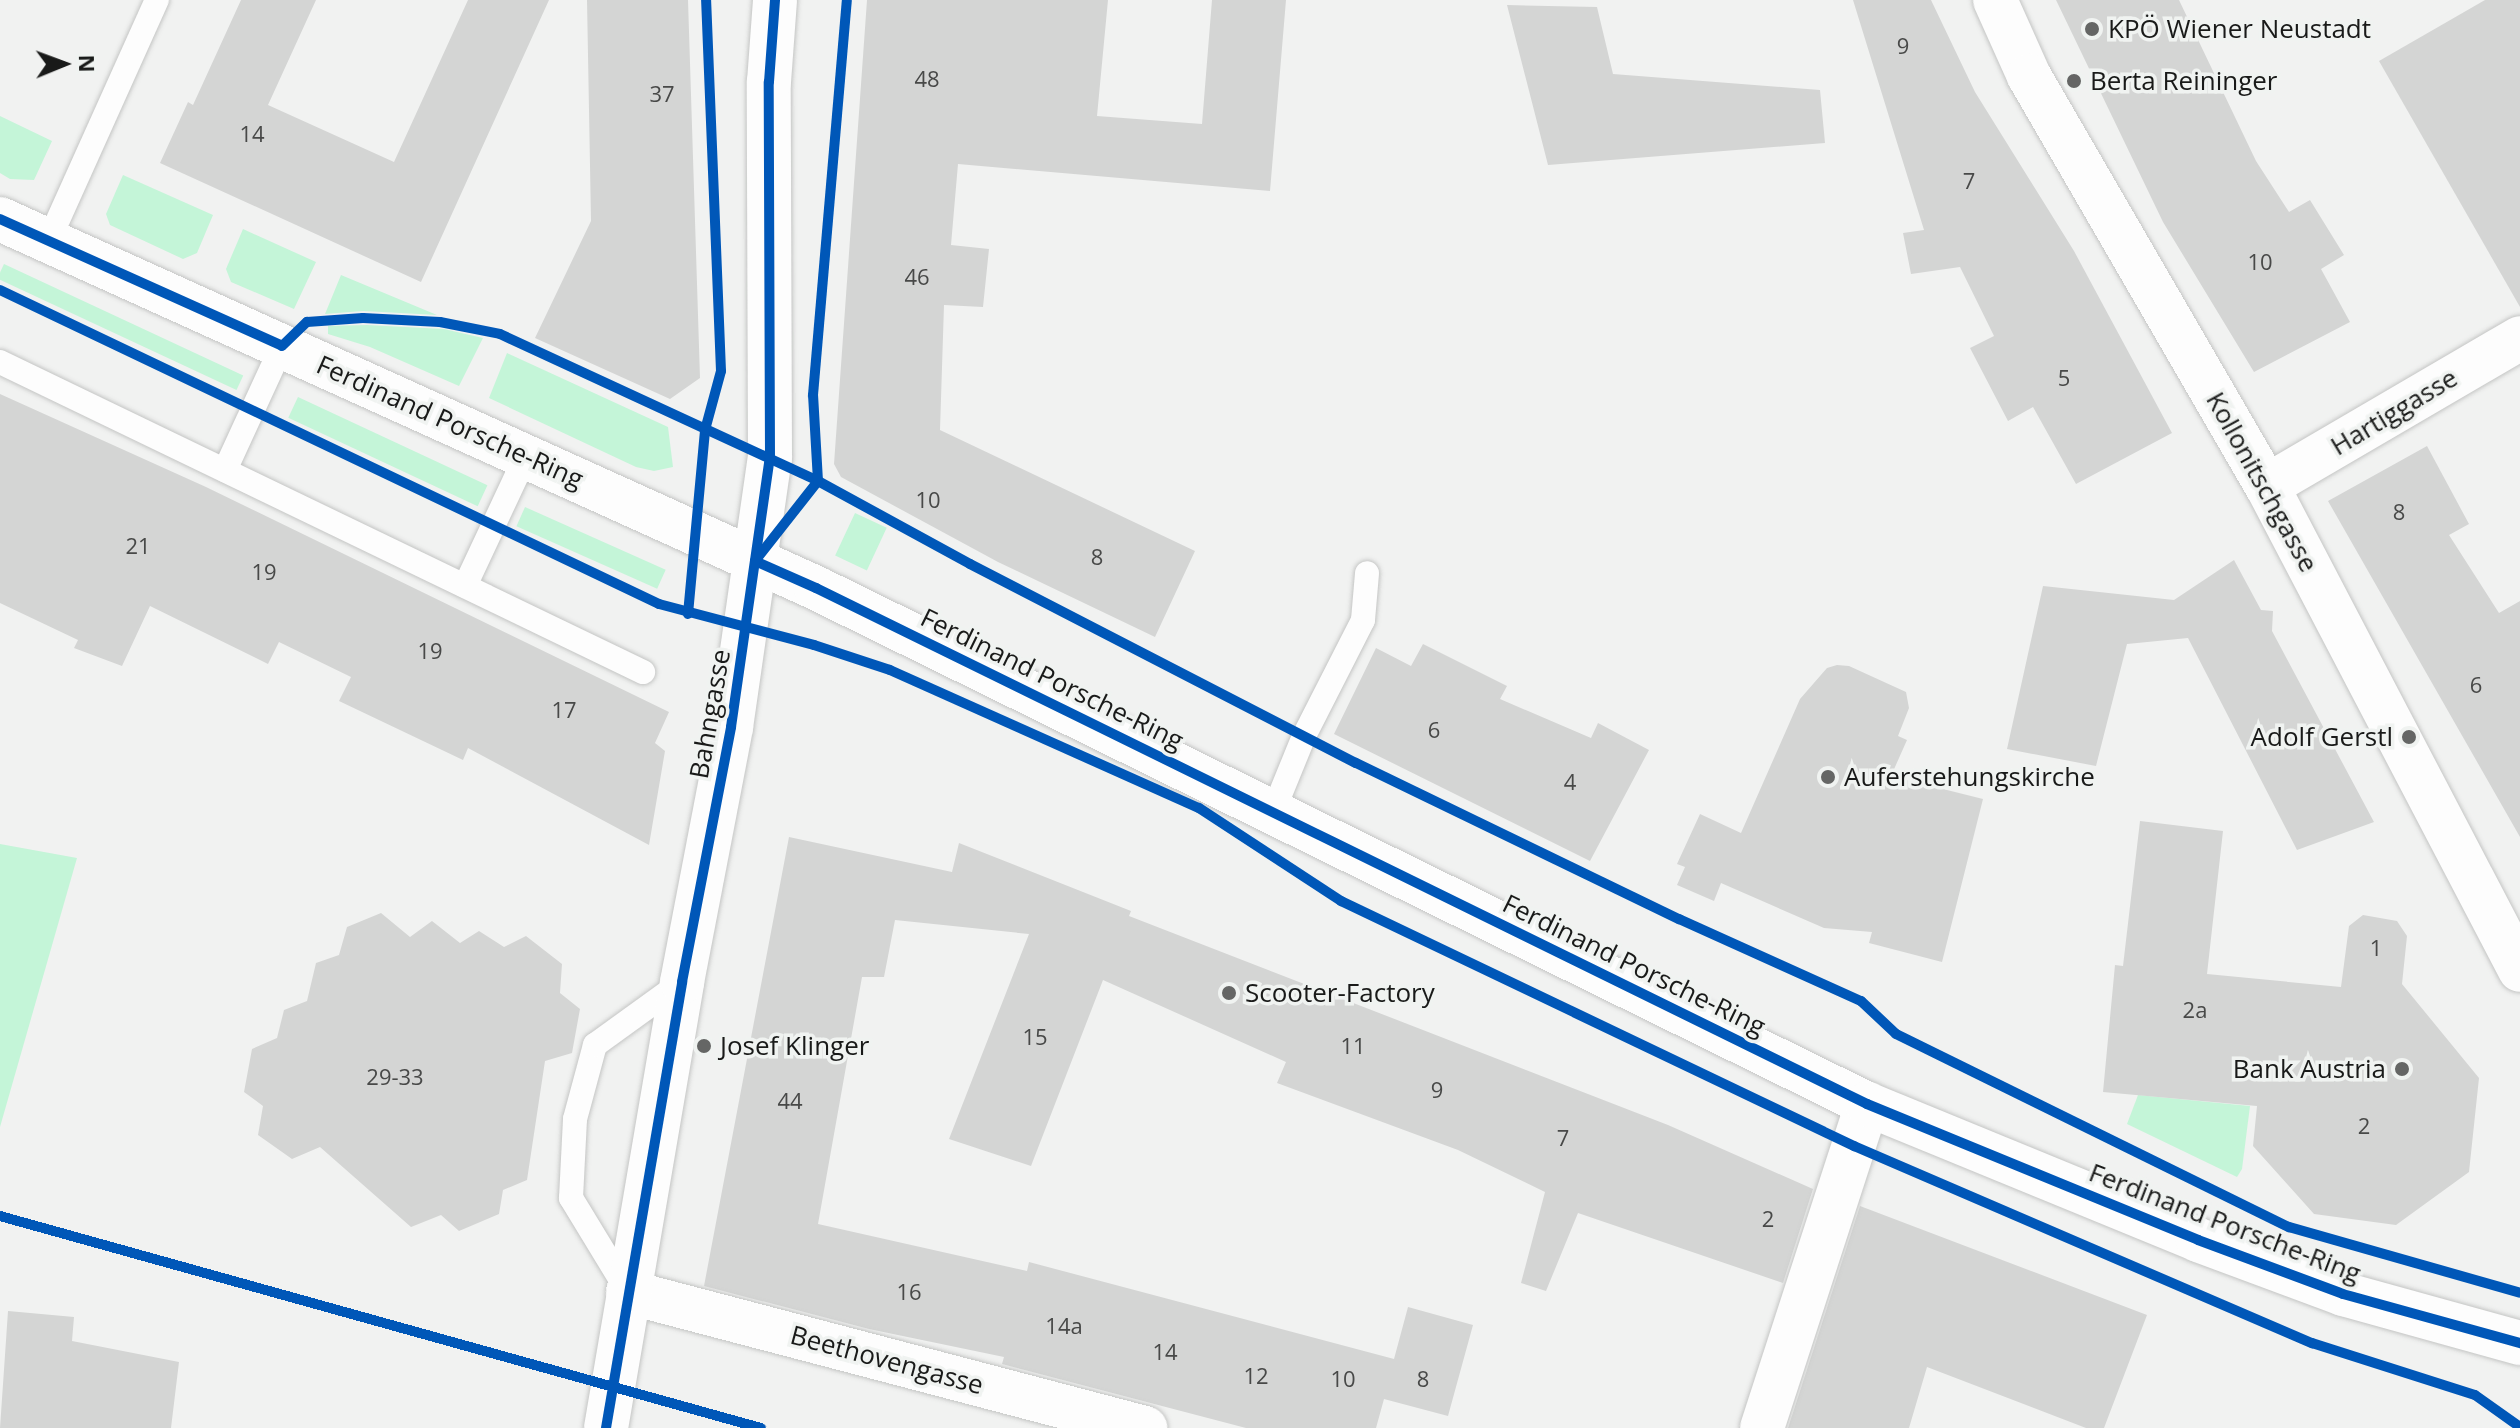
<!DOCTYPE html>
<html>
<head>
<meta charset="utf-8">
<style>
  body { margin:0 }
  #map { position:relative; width:2520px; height:1428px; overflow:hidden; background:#f1f2f1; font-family:"Open Sans",sans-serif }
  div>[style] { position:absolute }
  .green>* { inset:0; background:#c4f5d8; transform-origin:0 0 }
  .building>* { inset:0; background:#d4d5d4 }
  .roads { filter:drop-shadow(0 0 2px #c4c5c4) drop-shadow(0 0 2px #c4c5c4) }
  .service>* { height:24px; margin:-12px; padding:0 12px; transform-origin:12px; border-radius:12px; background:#fdfdfd }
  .minor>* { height:44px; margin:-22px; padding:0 22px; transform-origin:22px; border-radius:22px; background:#fdfdfd }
  .tertiary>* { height:44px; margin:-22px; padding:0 22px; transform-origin:22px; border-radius:22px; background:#fdfdfd }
  .cycleway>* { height:10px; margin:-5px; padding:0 5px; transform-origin:5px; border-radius:5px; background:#0057b8 }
  .dots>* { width:22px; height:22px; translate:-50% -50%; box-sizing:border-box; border:4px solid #f0f3f1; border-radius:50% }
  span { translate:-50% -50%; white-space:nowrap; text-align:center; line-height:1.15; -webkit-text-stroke:7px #f0f3f1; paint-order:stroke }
  .number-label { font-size:22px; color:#484948 }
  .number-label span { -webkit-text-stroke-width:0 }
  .poi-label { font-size:26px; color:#191a19 }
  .left { translate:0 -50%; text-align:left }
  .right { translate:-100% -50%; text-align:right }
  .street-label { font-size:26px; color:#191a19 }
  .north { position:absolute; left:24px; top:24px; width:80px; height:80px; -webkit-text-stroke:6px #f0f3f1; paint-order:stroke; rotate:89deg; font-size:22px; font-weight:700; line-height:32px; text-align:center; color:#191a19 }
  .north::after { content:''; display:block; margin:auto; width:28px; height:36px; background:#191a19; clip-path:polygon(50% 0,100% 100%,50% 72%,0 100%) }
</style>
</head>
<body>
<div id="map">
  <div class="green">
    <i style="clip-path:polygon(0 116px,52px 141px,34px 180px,10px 179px,0 173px)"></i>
    <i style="clip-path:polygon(123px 175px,213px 215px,197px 253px,183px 259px,110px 225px,106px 214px)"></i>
    <i style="clip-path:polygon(243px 229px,316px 262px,294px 309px,231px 282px,226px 269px)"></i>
    <i style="left:4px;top:264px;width:264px;height:16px;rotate:25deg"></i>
    <i style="clip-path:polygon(341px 275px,437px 315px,363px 311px,325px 314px)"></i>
    <i style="clip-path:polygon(367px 325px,444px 329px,483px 338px,459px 386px,370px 347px,328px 334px,328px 326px)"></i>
    <i style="clip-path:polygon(507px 353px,668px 427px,673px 467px,654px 471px,636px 467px,489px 398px)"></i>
    <i style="left:298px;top:397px;width:209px;height:23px;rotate:25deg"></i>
    <i style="left:525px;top:507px;width:154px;height:21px;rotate:24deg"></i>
    <i style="left:855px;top:513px;width:35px;height:47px;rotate:25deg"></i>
    <i style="clip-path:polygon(0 844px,77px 858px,0 1127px)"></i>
    <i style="clip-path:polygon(2138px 1095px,2250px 1106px,2242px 1169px,2237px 1177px,2127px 1124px)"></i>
  </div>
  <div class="building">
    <i style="clip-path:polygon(241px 0,316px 0,268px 105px,394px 162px,468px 0,549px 0,421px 282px,160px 163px,188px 102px,193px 105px)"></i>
    <i style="clip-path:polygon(587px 0,688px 0,700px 378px,670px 399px,535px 338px,591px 221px)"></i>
    <i style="clip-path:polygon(867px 0,1108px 0,1097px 116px,1202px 124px,1212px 0,1286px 0,1270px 191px,958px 164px,951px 245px,989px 249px,983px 307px,944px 305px,940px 430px,1195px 551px,1155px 637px,998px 562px,841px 477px,834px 464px)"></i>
    <i style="clip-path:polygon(1853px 0,1931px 0,1975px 92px,2074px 251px,2172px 433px,2076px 484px,2033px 407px,2008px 421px,1970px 348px,1994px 336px,1960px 267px,1911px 274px,1903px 233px,1924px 230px)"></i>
    <i style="clip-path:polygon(2056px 0,2179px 0,2256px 161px,2289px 212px,2310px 200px,2344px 255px,2321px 269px,2350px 322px,2254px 372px,2163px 222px)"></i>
    <i style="clip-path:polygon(2485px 0,2520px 0,2520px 307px,2379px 61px)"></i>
    <i style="clip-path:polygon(1507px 5px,1597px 7px,1613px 74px,1820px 90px,1825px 143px,1548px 165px)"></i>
    <i style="clip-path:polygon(0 394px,206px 487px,669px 712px,655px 743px,665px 751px,649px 845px,468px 748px,463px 760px,339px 701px,351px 677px,279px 642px,268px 664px,150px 606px,122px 666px,74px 648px,78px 640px,0 603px)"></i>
    <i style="clip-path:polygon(2427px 446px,2469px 524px,2449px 535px,2499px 613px,2520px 601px,2520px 837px,2328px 501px)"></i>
    <i style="clip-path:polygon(2234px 560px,2261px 610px,2273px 611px,2272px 631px,2374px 822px,2297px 850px,2188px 638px,2127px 644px,2096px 766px,2007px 749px,2043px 586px,2174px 600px)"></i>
    <i style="clip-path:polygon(1423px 644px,1507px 686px,1500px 699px,1591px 738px,1598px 723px,1649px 750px,1590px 861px,1334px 734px,1376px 648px,1411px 666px)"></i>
    <i style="clip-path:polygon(1837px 665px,1849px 666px,1906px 692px,1909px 708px,1898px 736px,1907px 740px,1891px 776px,1983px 799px,1942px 962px,1869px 943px,1872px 932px,1824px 928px,1721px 883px,1714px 901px,1677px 885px,1685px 867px,1677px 864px,1700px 814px,1741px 833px,1800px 699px,1827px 668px)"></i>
    <i style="clip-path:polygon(2140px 821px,2223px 831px,2207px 974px,2341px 987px,2349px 926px,2363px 915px,2397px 921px,2407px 936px,2402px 984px,2479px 1078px,2469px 1172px,2396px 1225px,2314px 1214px,2253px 1146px,2257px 1106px,2103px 1092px,2115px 965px,2123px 966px)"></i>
    <i style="clip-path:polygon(789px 837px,952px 872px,959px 843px,1131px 911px,1129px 916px,1668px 1125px,1813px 1189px,1783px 1283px,1578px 1213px,1546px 1291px,1521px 1283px,1545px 1192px,1458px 1150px,1277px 1083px,1286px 1062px,1103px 980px,1031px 1166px,949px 1139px,1029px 934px,895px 920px,884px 977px,862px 977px,818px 1224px,1027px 1271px,1029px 1262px,1394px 1359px,1408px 1307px,1473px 1325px,1448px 1416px,1384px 1399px,1376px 1428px,1246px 1428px,1002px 1364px,1004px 1357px,869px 1329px,704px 1286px)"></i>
    <i style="clip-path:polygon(381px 913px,410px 937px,432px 921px,460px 943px,479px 931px,504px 947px,526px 936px,562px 964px,560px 993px,580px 1009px,572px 1053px,545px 1061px,527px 1180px,503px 1190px,499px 1214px,459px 1231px,441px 1215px,411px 1227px,320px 1147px,292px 1159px,258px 1135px,263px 1106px,244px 1092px,252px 1049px,277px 1038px,284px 1010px,307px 1001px,316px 963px,339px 955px,347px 927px)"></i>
    <i style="clip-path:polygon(1860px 1206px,2147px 1315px,2104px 1428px,2086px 1428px,1927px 1367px,1909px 1428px,1788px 1428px)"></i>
    <i style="clip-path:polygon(8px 1311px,74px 1317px,72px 1341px,179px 1362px,171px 1428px,0 1428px)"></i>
  </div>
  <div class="roads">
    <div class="service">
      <i style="left:49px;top:240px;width:263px;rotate:-65.8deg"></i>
      <i style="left:0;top:362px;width:714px;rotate:25.74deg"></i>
      <i style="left:225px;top:470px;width:136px;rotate:-65.3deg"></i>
      <i style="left:465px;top:586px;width:144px;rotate:-64.9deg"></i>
      <i style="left:1273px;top:812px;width:82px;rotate:-67.8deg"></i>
      <i style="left:1304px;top:736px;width:130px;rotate:-63deg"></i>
      <i style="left:1363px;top:620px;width:47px;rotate:-85.1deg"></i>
      <i style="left:627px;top:1290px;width:108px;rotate:-121.3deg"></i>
      <i style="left:571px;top:1198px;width:79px;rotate:-87.1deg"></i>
      <i style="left:575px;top:1119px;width:77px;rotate:-74.9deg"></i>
      <i style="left:595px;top:1045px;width:107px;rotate:-35.9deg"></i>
    </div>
    <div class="minor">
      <i style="left:1995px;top:0;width:83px;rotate:65.9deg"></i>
      <i style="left:2029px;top:76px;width:474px;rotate:59.9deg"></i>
      <i style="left:2267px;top:486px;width:546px;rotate:62.4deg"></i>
      <i style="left:2267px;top:486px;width:293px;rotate:-30.3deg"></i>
      <i style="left:628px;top:1292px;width:535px;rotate:14.74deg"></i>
      <i style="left:606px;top:1428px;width:452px;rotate:-80.3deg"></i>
      <i style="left:682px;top:982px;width:260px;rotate:-79.1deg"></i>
      <i style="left:731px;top:727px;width:272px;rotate:-81.8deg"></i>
      <i style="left:770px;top:458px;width:376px;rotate:-90.2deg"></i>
      <i style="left:769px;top:82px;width:82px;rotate:-85.8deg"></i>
      <i style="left:1762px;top:1428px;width:341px;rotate:-72deg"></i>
    </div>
    <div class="tertiary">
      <i style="left:0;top:219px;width:896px;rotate:24.33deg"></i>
      <i style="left:816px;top:588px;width:1171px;rotate:26.15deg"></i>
      <i style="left:1867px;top:1104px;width:358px;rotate:22.3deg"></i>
      <i style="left:2198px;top:1240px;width:155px;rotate:20.4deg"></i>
      <i style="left:2343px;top:1294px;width:184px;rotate:15.5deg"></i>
    </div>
  </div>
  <div class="cycleway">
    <i style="left:0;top:219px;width:309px;rotate:24.2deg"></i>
    <i style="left:282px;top:346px;width:35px;rotate:-44deg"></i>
    <i style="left:307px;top:322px;width:56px;rotate:-4.1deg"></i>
    <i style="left:363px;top:318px;width:77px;rotate:3deg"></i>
    <i style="left:440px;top:322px;width:61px;rotate:11.3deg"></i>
    <i style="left:500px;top:334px;width:350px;rotate:24.8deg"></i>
    <i style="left:818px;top:481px;width:173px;rotate:28.6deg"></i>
    <i style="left:970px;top:564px;width:434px;rotate:27.3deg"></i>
    <i style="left:1356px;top:763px;width:359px;rotate:25.8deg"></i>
    <i style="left:1679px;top:919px;width:200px;rotate:24.3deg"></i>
    <i style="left:1861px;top:1001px;width:48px;rotate:43.3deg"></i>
    <i style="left:1896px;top:1034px;width:438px;rotate:26.2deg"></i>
    <i style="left:2289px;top:1227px;width:240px;rotate:15.9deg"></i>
    <i style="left:0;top:290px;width:730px;rotate:25.48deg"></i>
    <i style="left:659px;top:604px;width:160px;rotate:14.8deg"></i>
    <i style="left:814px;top:645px;width:80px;rotate:18.2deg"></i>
    <i style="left:890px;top:670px;width:338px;rotate:24.1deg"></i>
    <i style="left:1199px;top:808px;width:170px;rotate:33.2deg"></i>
    <i style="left:1341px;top:901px;width:569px;rotate:25.53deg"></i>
    <i style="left:1854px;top:1146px;width:499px;rotate:23.3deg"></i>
    <i style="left:2312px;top:1343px;width:171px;rotate:17.7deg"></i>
    <i style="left:2475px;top:1395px;width:55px;rotate:35.4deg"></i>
    <i style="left:755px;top:561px;width:67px;rotate:23.9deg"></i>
    <i style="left:816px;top:588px;width:1171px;rotate:26.15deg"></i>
    <i style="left:1867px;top:1104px;width:358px;rotate:22.3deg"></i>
    <i style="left:2198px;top:1240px;width:155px;rotate:20.4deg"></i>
    <i style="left:2343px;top:1294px;width:184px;rotate:15.5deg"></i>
    <i style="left:755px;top:561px;width:102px;rotate:-51.8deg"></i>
    <i style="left:818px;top:481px;width:86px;rotate:-93.3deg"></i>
    <i style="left:813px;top:395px;width:396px;rotate:-85.1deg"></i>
    <i style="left:688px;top:614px;width:185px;rotate:-84.7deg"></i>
    <i style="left:705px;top:430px;width:61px;rotate:-74.8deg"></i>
    <i style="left:721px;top:371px;width:371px;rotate:-92.3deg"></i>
    <i style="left:0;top:1216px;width:790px;rotate:15.57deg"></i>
    <i style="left:606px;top:1428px;width:452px;rotate:-80.3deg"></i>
    <i style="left:682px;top:982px;width:260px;rotate:-79.1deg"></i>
    <i style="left:731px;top:727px;width:272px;rotate:-81.8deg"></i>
    <i style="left:770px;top:458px;width:376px;rotate:-90.2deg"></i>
    <i style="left:769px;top:82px;width:82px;rotate:-85.8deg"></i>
  </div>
  <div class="dots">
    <i style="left:2092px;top:29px;background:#656665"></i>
    <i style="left:2074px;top:81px;background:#656665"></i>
    <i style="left:2409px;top:737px;background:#656665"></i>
    <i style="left:1828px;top:777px;background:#656665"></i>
    <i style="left:1229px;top:993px;background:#656665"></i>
    <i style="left:704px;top:1046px;background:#656665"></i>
    <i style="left:2402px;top:1069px;background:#656665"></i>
  </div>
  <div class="number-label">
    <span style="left:1903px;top:46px">9</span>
    <span style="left:927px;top:79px">48</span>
    <span style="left:662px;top:94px">37</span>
    <span style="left:252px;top:134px">14</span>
    <span style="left:1969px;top:181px">7</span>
    <span style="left:2260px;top:262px">10</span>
    <span style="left:917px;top:277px">46</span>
    <span style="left:2064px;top:378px">5</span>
    <span style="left:928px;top:500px">10</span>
    <span style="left:2399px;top:512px">8</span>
    <span style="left:138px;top:546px">21</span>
    <span style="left:1097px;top:557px">8</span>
    <span style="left:264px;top:572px">19</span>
    <span style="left:430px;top:651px">19</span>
    <span style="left:2476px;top:685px">6</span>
    <span style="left:564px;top:710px">17</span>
    <span style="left:1434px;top:730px">6</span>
    <span style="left:1570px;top:782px">4</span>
    <span style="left:2376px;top:948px">1</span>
    <span style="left:2195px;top:1010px">2a</span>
    <span style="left:1035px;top:1037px">15</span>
    <span style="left:1353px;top:1046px">11</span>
    <span style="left:395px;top:1077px">29-33</span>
    <span style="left:1437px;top:1090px">9</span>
    <span style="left:790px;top:1101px">44</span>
    <span style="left:2364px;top:1126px">2</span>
    <span style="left:1563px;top:1138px">7</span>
    <span style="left:1768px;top:1219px">2</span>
    <span style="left:909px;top:1292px">16</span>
    <span style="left:1064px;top:1326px">14a</span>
    <span style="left:1165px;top:1352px">14</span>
    <span style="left:1256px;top:1376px">12</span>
    <span style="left:1343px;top:1379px">10</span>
    <span style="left:1423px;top:1379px">8</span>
  </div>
  <div class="poi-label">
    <span class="left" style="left:2108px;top:29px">KPÖ Wiener Neustadt</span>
    <span class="left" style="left:2090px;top:81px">Berta Reininger</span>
    <span class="right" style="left:2393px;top:737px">Adolf Gerstl</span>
    <span class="left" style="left:1844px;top:777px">Auferstehungskirche</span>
    <span class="left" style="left:1245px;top:993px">Scooter-Factory</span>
    <span class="left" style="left:720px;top:1046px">Josef Klinger</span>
    <span class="right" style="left:2386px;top:1069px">Bank Austria</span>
  </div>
  <div class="street-label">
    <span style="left:2394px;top:412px;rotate:-31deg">Hartiggasse</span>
    <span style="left:450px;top:422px;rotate:24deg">Ferdinand Porsche-Ring</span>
    <span style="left:2262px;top:482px;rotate:61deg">Kollonitschgasse</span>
    <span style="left:1052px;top:679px;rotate:26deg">Ferdinand Porsche-Ring</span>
    <span style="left:710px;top:714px;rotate:-80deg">Bahngasse</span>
    <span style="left:1634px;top:965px;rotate:26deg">Ferdinand Porsche-Ring</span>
    <span style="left:2225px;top:1223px;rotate:21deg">Ferdinand Porsche-Ring</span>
    <span style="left:887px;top:1360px;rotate:15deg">Beethovengasse</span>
  </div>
  <div class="north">N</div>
</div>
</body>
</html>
